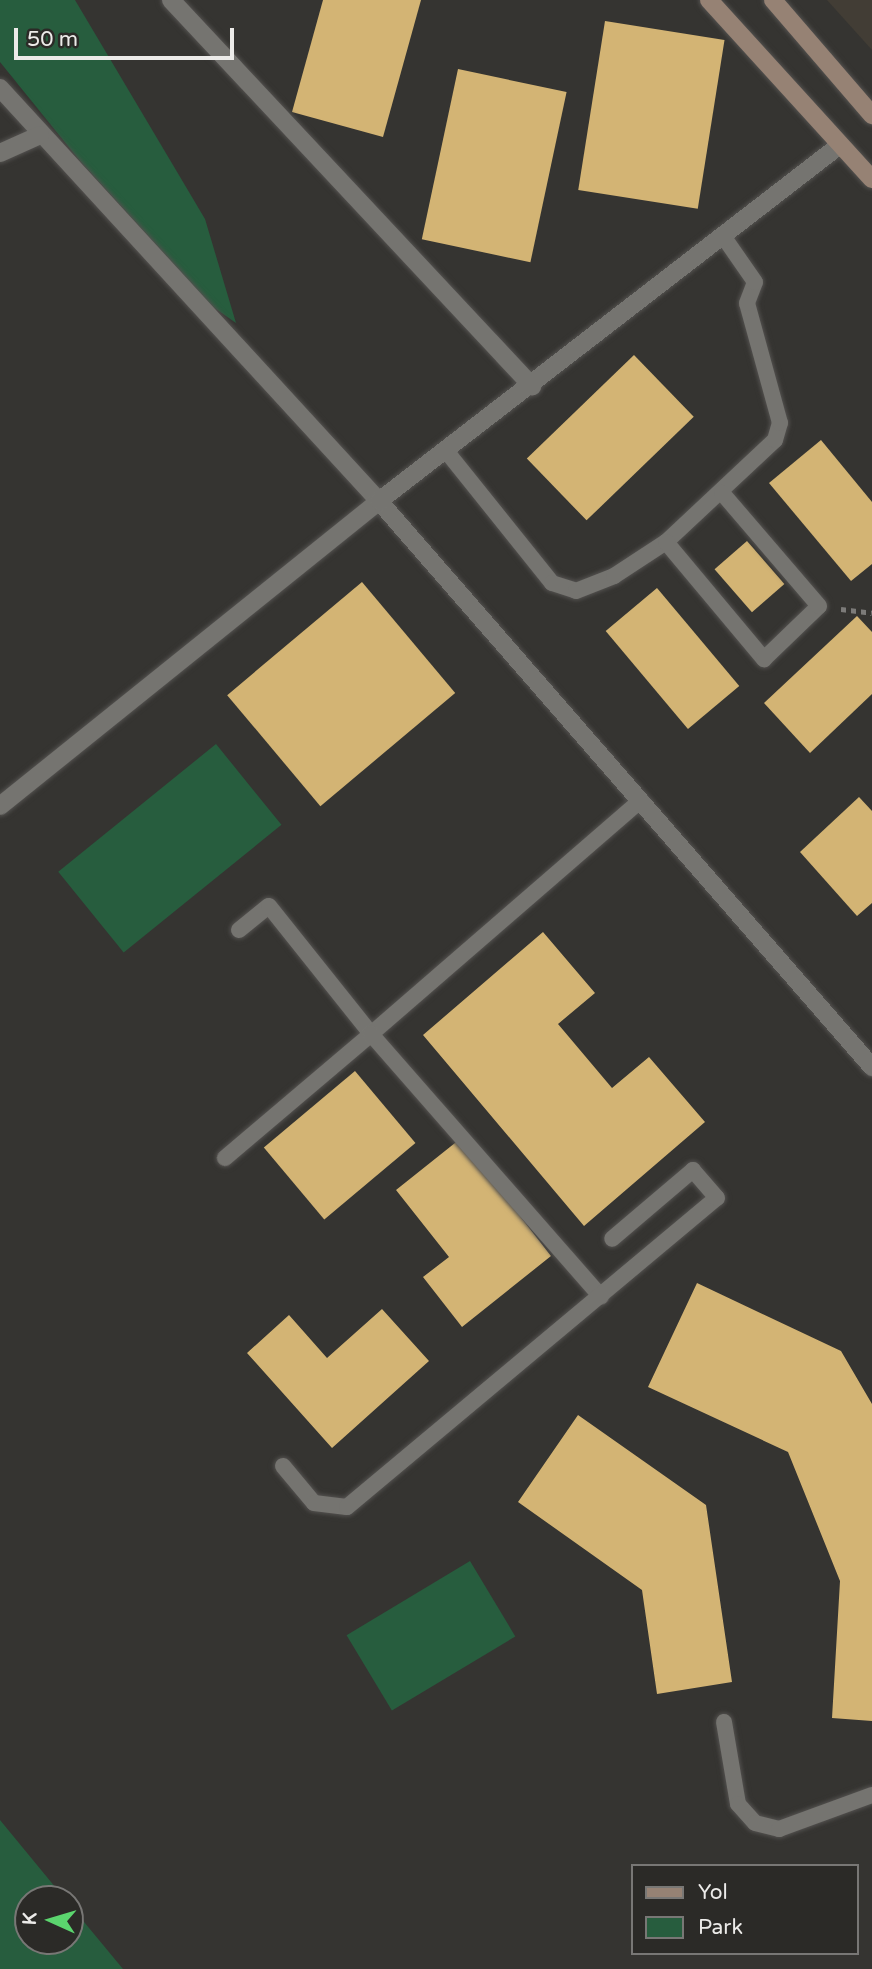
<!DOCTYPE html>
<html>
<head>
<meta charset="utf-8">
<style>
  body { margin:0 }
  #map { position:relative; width:872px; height:1969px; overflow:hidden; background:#353431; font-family:"Varela Round",sans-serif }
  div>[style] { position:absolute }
  .built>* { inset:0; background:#423d35 }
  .green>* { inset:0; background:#275d3e; transform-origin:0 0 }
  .building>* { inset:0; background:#d3b474; transform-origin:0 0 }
  .path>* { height:4.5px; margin-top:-2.25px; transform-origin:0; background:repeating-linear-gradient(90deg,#7c7b79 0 5px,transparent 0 10px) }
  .roads { filter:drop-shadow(0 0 2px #53514f) drop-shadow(0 0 2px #53514f) }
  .lane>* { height:16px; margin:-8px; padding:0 8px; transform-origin:8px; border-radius:8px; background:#757470 }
  .street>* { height:18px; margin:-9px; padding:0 9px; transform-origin:9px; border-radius:9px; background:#757470 }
  .secondary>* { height:18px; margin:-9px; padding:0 9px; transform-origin:9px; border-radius:9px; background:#968274 }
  span { translate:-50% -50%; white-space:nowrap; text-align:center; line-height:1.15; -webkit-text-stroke:7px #2b2a27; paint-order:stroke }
  .legend { position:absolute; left:631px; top:1864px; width:228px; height:91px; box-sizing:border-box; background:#2b2a27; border:2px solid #787775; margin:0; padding:9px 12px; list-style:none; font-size:21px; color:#ecebe9 }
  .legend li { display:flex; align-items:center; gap:14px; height:35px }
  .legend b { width:35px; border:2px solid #787775 }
  .north { position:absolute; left:14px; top:1885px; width:70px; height:70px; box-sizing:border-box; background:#2b2a27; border:2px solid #787775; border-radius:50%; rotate:274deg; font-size:19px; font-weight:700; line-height:28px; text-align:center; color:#ecebe9 }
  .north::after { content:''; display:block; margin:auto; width:24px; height:32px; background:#5bd56e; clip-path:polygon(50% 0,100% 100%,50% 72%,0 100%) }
  .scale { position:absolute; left:14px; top:28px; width:220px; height:32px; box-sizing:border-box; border:4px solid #ecebe9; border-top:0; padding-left:9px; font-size:21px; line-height:24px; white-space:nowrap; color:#ecebe9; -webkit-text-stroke:5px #2b2a27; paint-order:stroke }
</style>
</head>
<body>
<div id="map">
  <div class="built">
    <i style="clip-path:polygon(827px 0,872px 0,872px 50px)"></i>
  </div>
  <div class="green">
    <i style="clip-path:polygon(0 0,75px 0,205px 219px,236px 323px,213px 307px,80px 161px,0 62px)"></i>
    <i style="left:216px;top:744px;width:104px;height:203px;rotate:51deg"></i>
    <i style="left:470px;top:1561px;width:88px;height:144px;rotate:59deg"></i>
    <i style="clip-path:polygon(0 1820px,65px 1899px,28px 1899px,28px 1941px,70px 1941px,70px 1905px,123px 1969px,0 1969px)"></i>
  </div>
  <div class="building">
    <i style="clip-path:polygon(323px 0,421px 0,383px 137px,292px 112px)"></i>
    <i style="left:605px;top:21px;width:121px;height:171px;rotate:9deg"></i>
    <i style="left:458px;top:69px;width:111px;height:174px;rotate:12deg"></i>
    <i style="left:634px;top:355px;width:86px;height:149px;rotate:46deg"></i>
    <i style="clip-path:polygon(821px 440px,872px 502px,872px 564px,851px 581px,769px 483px)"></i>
    <i style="left:747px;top:541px;width:57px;height:43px;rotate:49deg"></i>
    <i style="left:362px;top:582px;width:145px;height:176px;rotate:50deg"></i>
    <i style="left:657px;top:588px;width:128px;height:67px;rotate:50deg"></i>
    <i style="clip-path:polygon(857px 616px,872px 632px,872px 694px,810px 753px,764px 703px)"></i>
    <i style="clip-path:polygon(859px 797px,872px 811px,872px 903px,857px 916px,800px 852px)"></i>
    <i style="clip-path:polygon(543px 932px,595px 993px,558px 1024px,612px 1088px,649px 1057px,705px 1122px,584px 1226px,423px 1035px)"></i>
    <i style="left:355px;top:1071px;width:94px;height:119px;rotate:50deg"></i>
    <i style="clip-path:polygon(460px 1139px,551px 1256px,462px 1327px,423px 1277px,449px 1257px,396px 1190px)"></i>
    <i style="clip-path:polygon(697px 1283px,841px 1351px,872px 1404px,872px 1721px,832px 1718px,840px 1581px,788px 1452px,648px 1387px)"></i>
    <i style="clip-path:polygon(382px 1309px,429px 1361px,332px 1448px,247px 1353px,289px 1315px,327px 1358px)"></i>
    <i style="clip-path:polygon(578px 1415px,706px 1505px,732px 1682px,657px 1694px,642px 1590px,518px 1502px)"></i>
  </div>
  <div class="path">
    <i style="left:841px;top:609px;width:31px;rotate:7deg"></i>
  </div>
  <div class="roads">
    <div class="lane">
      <i style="left:447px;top:452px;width:168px;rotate:51.3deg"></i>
      <i style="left:552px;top:583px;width:25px;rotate:18deg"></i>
      <i style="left:576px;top:591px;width:41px;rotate:-21.5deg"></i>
      <i style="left:614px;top:576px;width:62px;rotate:-33.2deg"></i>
      <i style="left:666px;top:542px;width:149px;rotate:-43.1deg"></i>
      <i style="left:775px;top:440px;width:18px;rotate:-74deg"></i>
      <i style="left:780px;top:423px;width:124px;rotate:-105.4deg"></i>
      <i style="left:747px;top:303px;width:22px;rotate:-69deg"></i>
      <i style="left:755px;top:282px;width:56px;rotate:-124.8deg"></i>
      <i style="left:666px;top:542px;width:153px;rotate:50.1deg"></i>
      <i style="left:764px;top:659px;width:76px;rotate:-43.9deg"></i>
      <i style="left:819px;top:606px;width:149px;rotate:-130.6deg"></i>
      <i style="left:239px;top:930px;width:38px;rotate:-39deg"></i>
      <i style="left:269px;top:906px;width:164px;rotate:51.4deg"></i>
      <i style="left:371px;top:1034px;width:357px;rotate:-40.9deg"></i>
      <i style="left:225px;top:1158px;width:192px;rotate:-40.3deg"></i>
      <i style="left:371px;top:1034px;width:349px;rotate:48.8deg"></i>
      <i style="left:283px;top:1466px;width:48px;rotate:50deg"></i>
      <i style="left:314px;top:1503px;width:33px;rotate:7deg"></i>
      <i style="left:347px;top:1507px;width:482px;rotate:-39.9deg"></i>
      <i style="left:717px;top:1198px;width:37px;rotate:-131deg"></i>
      <i style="left:693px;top:1170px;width:106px;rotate:139.6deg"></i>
      <i style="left:724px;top:1722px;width:83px;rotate:80.3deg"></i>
      <i style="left:738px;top:1804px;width:25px;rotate:48deg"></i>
      <i style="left:755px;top:1823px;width:25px;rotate:14deg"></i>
      <i style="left:779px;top:1829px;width:99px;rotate:-20.1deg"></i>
    </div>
    <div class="street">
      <i style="left:171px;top:0;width:529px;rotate:46.92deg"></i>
      <i style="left:0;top:88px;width:561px;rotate:47.46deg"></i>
      <i style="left:379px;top:501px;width:751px;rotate:48.94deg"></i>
      <i style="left:0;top:153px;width:44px;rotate:-24.2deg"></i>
      <i style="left:0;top:806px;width:486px;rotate:-38.8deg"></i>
      <i style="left:379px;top:501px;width:582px;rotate:-37.68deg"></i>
    </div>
    <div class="secondary">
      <i style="left:709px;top:0;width:242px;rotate:47.7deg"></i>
      <i style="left:773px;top:0;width:152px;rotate:49.3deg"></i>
    </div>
  </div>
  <ul class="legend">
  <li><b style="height:9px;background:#968274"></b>Yol</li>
  <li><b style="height:19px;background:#275d3e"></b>Park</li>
  </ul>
  <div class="north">K</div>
  <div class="scale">50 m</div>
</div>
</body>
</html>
